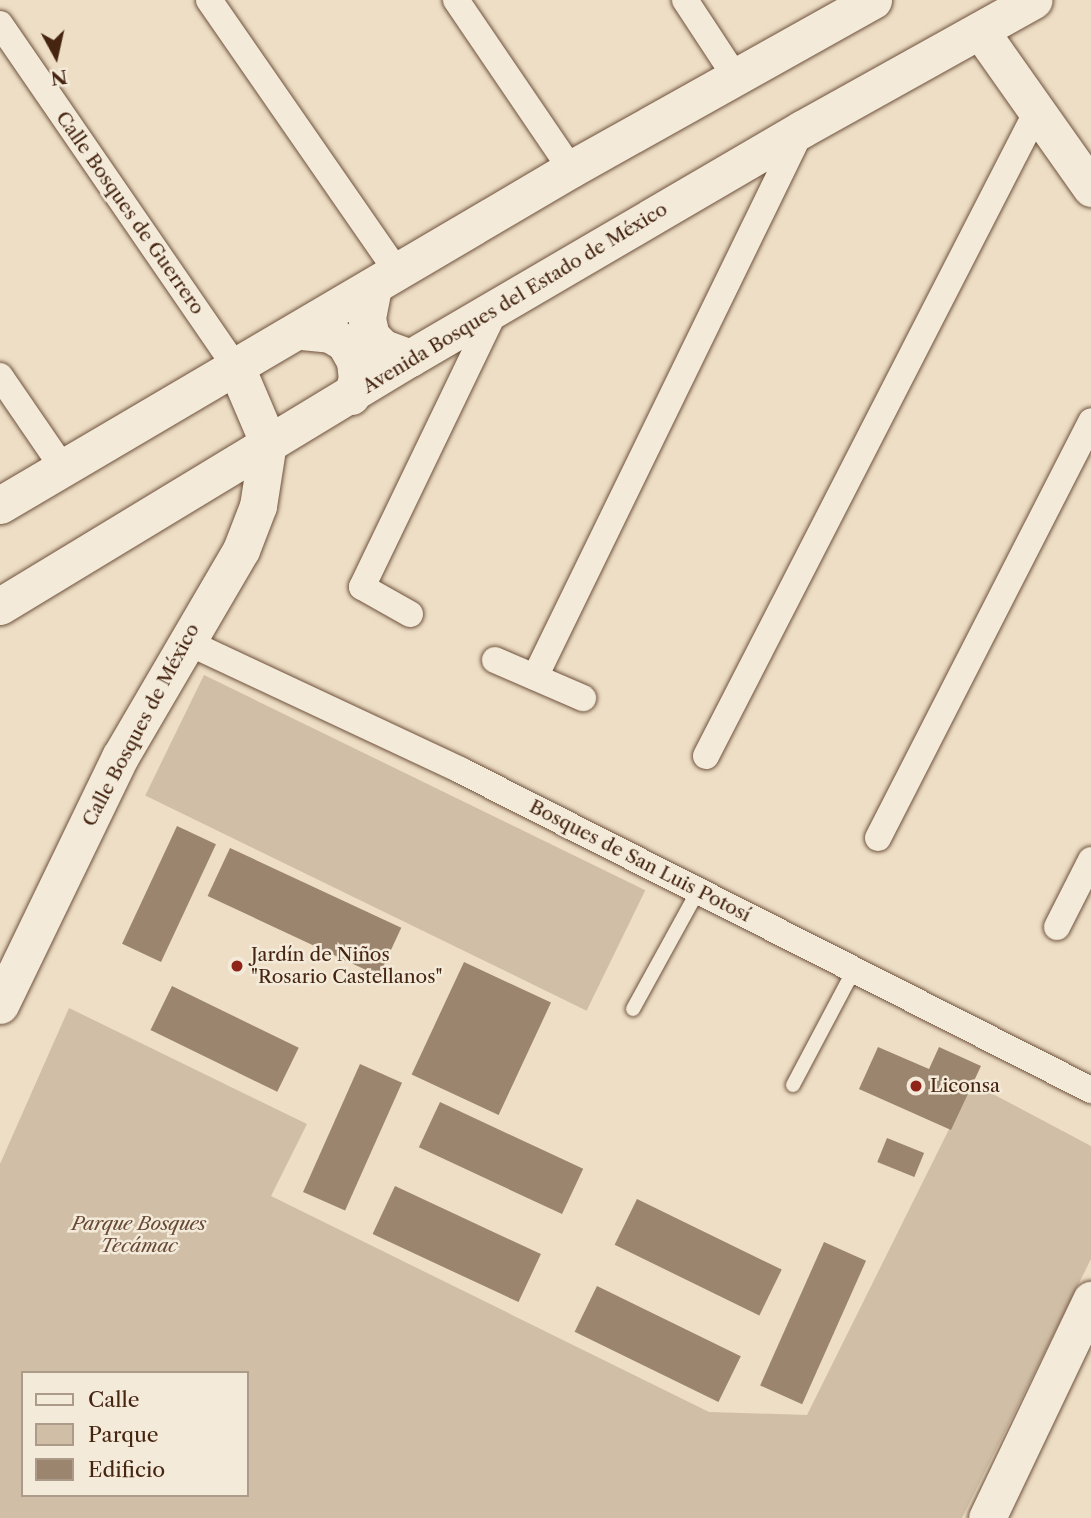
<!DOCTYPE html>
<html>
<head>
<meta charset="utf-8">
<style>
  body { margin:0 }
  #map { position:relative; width:1091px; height:1518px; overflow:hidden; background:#eddec5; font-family:"Libre Caslon Text",serif }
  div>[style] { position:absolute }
  .green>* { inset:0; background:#d0bea6; transform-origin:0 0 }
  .building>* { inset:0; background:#9c856e; transform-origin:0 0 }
  .roads { filter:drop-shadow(0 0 2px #6f523d) drop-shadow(0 0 2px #6f523d) }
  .lane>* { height:14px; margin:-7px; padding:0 7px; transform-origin:7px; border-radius:7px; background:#f3ead9 }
  .street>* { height:26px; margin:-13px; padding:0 13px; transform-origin:13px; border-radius:13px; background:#f3ead9 }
  .secondary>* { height:37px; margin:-18.5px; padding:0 18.5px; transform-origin:18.5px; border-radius:18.5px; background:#f3ead9 }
  .dots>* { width:19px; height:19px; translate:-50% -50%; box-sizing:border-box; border:4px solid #f3ead9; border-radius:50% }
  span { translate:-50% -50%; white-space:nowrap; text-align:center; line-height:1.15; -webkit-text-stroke:5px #f3ead9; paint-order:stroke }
  .street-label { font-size:19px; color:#452410 }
  .poi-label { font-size:19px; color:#452410 }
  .left { translate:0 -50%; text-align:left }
  .park-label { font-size:19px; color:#684a36; font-style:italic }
  .legend { position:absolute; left:21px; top:1371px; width:228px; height:126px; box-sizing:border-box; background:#f3ead9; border:2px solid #ad9b89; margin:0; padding:9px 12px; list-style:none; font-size:21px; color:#452410 }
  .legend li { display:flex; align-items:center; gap:14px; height:35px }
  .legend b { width:35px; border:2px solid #ad9b89 }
  .north { position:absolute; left:21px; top:21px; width:70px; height:70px; -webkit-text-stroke:5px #f3ead9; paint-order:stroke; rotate:172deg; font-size:19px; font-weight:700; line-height:28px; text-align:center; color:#452410 }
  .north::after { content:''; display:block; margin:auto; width:24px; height:32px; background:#452410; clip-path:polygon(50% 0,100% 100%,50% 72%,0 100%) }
</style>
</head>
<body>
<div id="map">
  <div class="green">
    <i style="left:204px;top:675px;width:491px;height:134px;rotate:26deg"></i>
    <i style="clip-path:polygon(evenodd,69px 1008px,307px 1124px,271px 1196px,709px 1412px,807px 1415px,972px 1083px,1091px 1146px,1091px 1259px,962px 1518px,0 1518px,0 1164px,69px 1008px,23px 1373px,247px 1373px,247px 1495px,23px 1495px,23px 1373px)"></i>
  </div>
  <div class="building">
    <i style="left:177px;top:826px;width:43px;height:130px;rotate:25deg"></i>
    <i style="left:230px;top:848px;width:189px;height:53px;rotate:25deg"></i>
    <i style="left:464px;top:962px;width:96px;height:124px;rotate:25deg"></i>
    <i style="left:172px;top:986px;width:141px;height:49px;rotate:26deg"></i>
    <i style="clip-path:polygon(878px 1047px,929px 1069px,939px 1047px,981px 1066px,951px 1130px,859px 1089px)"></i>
    <i style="left:360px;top:1064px;width:46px;height:140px;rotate:24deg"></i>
    <i style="left:440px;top:1102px;width:158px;height:50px;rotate:25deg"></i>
    <i style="left:887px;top:1138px;width:40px;height:26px;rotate:22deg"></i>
    <i style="left:395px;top:1186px;width:161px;height:53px;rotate:25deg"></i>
    <i style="left:637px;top:1199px;width:161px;height:51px;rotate:26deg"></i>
    <i style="left:824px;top:1242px;width:46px;height:157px;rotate:24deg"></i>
    <i style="left:597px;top:1286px;width:160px;height:51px;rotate:26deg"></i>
  </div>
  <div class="roads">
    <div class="lane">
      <i style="left:633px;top:1009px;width:135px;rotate:-61.2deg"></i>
      <i style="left:793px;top:1085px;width:130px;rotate:-62.1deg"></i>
    </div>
    <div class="street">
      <i style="left:209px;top:0;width:328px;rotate:55.3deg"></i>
      <i style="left:456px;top:0;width:204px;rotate:55.8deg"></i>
      <i style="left:685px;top:0;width:91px;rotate:56.7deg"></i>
      <i style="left:0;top:24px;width:416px;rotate:55.5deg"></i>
      <i style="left:0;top:376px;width:112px;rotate:55.6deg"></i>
      <i style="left:410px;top:614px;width:55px;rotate:-150.6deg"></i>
      <i style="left:362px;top:587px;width:311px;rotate:-64.3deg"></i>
      <i style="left:185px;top:641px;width:304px;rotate:25.1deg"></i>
      <i style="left:460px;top:770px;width:708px;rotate:26.89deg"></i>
      <i style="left:495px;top:660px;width:96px;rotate:23.4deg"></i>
      <i style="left:535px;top:677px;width:610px;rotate:-64.02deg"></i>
      <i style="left:706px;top:756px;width:725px;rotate:-62.83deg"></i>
      <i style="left:878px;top:838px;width:468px;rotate:-62.9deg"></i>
      <i style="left:1057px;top:927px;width:75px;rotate:-63.1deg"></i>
    </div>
    <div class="secondary">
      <i style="left:981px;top:32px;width:191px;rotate:54.8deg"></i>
      <i style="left:373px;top:287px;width:33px;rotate:101deg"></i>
      <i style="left:367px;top:319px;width:17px;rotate:77deg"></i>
      <i style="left:371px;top:336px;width:17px;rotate:45deg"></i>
      <i style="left:383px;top:348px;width:29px;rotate:20deg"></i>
      <i style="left:302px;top:331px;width:28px;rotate:6deg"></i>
      <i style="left:330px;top:334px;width:17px;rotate:31deg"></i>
      <i style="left:345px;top:343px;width:21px;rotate:61deg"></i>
      <i style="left:355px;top:361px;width:18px;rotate:84deg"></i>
      <i style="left:357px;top:379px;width:18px;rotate:109deg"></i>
      <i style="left:0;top:505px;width:663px;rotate:-30.47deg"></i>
      <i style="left:571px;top:169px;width:346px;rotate:-29.2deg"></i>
      <i style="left:0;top:606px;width:479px;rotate:-31.2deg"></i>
      <i style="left:410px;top:358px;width:454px;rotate:-30.3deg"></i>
      <i style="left:802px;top:129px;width:265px;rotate:-29.1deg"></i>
      <i style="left:0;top:1005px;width:276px;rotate:-64.2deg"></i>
      <i style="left:120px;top:757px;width:240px;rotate:-59.7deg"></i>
      <i style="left:241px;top:550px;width:47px;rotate:-68.9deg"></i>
      <i style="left:258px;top:506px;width:65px;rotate:-81.1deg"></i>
      <i style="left:268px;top:442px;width:82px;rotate:-113.1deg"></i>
      <i style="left:987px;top:1518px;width:242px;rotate:-64.5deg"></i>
    </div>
  </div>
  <div class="dots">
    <i style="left:237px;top:966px;background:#8f2418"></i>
    <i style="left:916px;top:1086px;background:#8f2418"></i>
  </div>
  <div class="street-label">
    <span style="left:130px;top:213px;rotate:55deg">Calle Bosques de Guerrero</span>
    <span style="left:515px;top:298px;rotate:-31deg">Avenida Bosques del Estado de México</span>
    <span style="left:141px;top:725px;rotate:-62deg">Calle Bosques de México</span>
    <span style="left:640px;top:861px;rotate:27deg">Bosques de San Luis Potosí</span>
  </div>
  <div class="poi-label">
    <span class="left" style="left:251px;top:966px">Jardín de Niños<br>"Rosario Castellanos"</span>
    <span class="left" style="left:930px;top:1086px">Liconsa</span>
  </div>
  <div class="park-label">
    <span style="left:139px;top:1235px">Parque Bosques<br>Tecámac</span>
  </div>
  <ul class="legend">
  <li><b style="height:9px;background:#f3ead9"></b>Calle</li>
  <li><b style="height:19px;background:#d0bea6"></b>Parque</li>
  <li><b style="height:19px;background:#9c856e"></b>Edificio</li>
  </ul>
  <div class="north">N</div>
</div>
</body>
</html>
